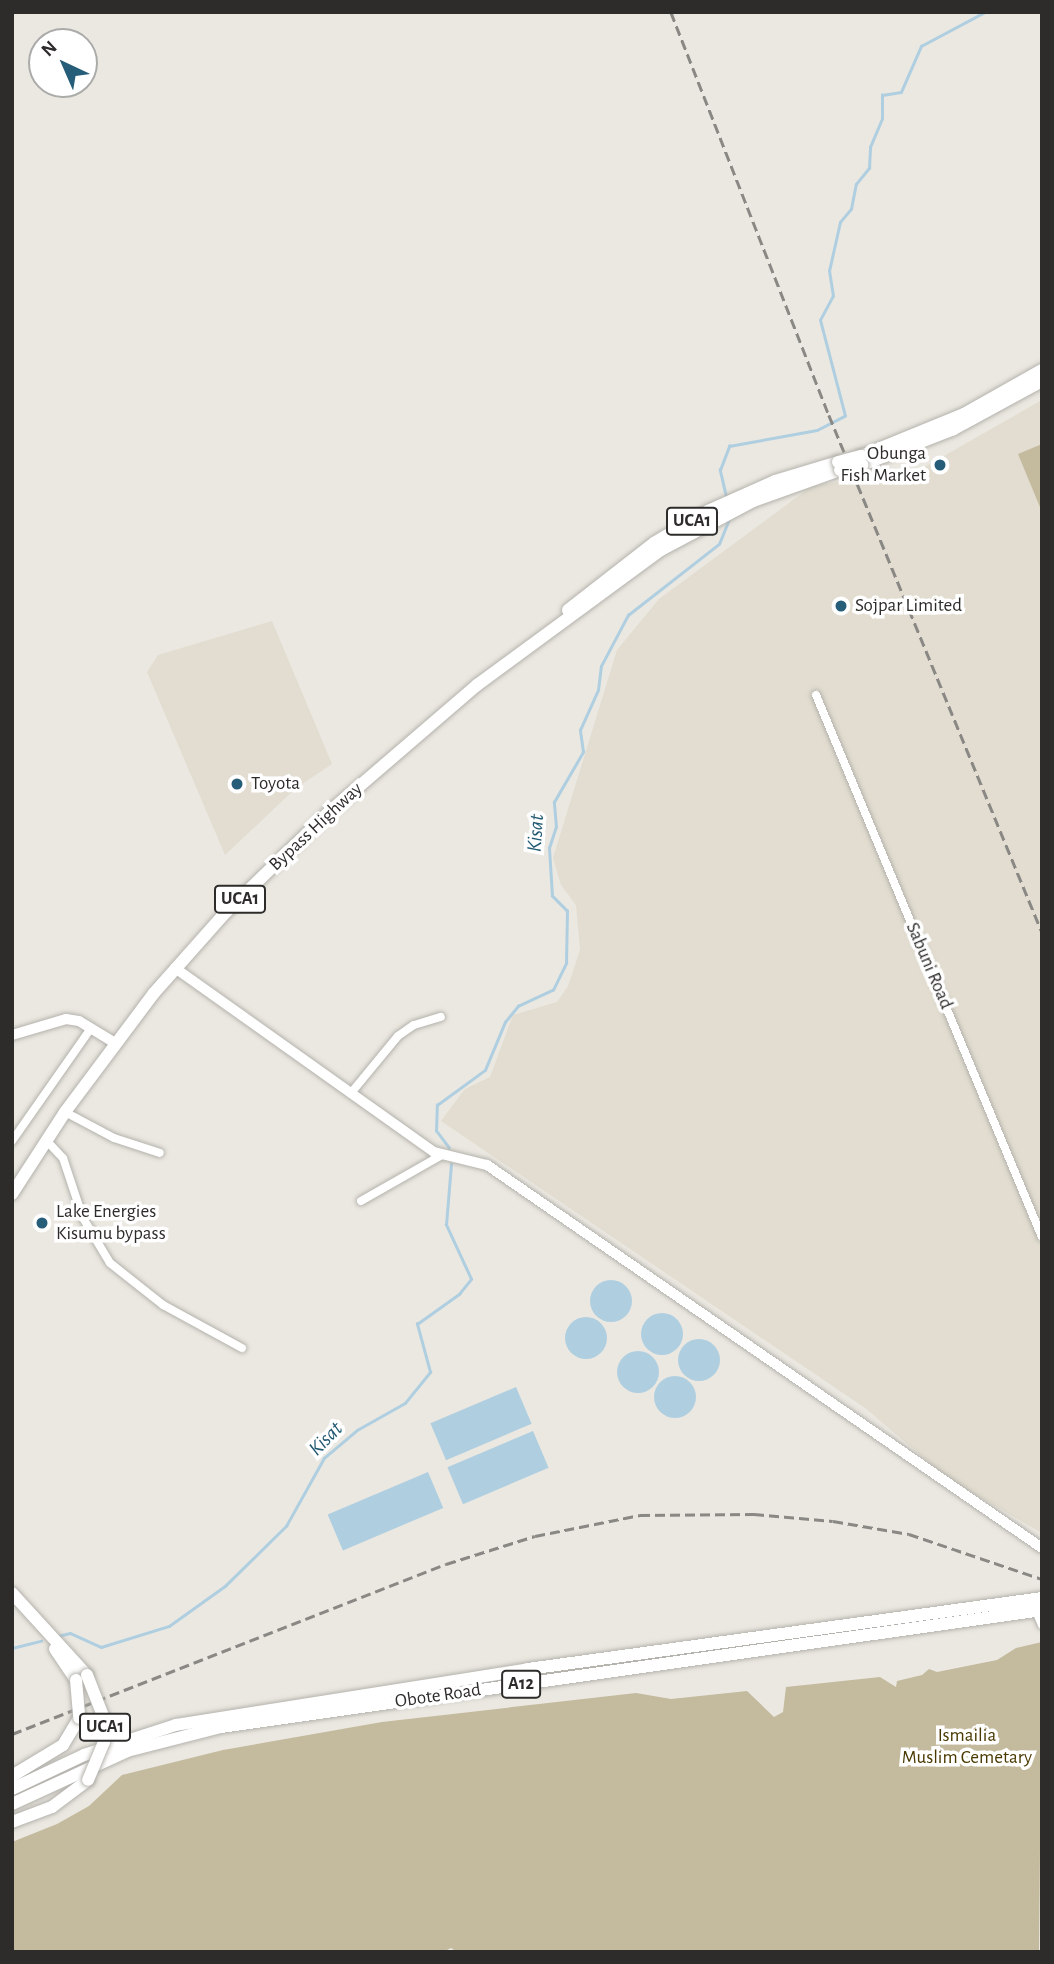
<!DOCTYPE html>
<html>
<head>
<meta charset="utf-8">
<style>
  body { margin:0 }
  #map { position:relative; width:1054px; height:1964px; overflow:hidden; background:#ebe8e1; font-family:"Alegreya Sans",sans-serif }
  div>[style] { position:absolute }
  .built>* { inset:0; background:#e2ddd0 }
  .green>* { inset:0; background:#c4ba9e }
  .water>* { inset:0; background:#afcfe1; transform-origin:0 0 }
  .round { border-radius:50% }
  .stream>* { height:2.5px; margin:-1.25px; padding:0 1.25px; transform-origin:1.25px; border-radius:1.25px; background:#afcfe1 }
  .roads { filter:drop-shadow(0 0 2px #b4b2ac) drop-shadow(0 0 2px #b4b2ac) }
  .minor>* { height:8px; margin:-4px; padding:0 4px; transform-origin:4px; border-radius:4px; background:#fff }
  .tertiary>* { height:10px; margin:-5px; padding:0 5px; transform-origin:5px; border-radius:5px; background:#fff }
  .primary>* { height:12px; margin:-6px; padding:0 6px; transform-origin:6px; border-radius:6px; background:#fff }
  .trunk>* { height:12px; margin:-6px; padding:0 6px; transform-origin:6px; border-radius:6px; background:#fff }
  .rail>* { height:2.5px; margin-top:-1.25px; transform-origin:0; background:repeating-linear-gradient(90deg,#8a8884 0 10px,transparent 0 15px) }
  .bridges { filter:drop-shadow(0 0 2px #b4b2ac) drop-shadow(0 0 2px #b4b2ac) }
  .primary-bridge>* { height:12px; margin:-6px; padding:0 6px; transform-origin:6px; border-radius:6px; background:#fff }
  .dots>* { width:19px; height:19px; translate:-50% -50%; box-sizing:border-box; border:4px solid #fff; border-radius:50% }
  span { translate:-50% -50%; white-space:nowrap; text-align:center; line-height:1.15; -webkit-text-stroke:7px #fff; paint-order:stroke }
  .shield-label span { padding:2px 5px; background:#fff; border:2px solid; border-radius:5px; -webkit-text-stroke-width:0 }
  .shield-label { font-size:18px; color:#2d2c2a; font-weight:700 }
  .poi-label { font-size:19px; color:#2d2c2a }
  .right { translate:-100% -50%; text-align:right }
  .left { translate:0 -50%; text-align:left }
  .street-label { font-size:19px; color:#2d2c2a }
  .park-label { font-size:19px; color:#493900 }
  .water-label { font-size:21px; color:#205872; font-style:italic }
  .frame { position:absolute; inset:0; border:14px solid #2d2c2a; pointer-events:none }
  .north { position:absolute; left:28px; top:28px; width:70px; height:70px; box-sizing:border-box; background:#fff; border:2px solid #ababaa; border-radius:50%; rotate:316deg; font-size:19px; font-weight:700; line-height:28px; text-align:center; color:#2d2c2a }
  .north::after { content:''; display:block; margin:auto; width:24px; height:32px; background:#265d78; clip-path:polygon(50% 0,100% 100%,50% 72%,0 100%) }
</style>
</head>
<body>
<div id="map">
  <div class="built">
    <i style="clip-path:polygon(1042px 400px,1042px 1533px,950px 1480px,865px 1408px,441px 1121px,465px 1089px,490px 1077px,513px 1015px,557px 1002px,568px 986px,580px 950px,576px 905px,561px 885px,553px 858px,617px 650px,659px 599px,812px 486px,921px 469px)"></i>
    <i style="clip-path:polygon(272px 621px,332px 764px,296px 788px,225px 855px,147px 672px,158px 655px)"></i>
  </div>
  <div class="green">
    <i style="clip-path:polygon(1042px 444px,1042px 512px,1018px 454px)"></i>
    <i style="clip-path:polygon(1042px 1642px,1039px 1952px,457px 1952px,451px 1948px,443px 1952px,12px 1952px,12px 1842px,57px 1824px,89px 1806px,122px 1775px,223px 1750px,382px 1722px,636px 1693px,671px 1699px,747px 1691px,774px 1717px,783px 1712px,786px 1687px,880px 1677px,896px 1687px,897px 1681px,922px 1675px,929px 1669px,937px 1672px,997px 1660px,1016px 1648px)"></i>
  </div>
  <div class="water">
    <i class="round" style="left:590px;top:1280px;width:42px;height:42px"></i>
    <i class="round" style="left:641px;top:1313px;width:42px;height:42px"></i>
    <i class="round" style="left:565px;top:1317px;width:42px;height:42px"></i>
    <i class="round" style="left:678px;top:1339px;width:42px;height:42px"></i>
    <i class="round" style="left:617px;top:1351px;width:42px;height:42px"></i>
    <i class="round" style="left:654px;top:1376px;width:42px;height:42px"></i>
    <i style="left:516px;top:1387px;width:40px;height:93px;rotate:67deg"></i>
    <i style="left:533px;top:1431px;width:40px;height:93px;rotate:67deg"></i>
    <i style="left:428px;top:1472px;width:39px;height:109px;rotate:67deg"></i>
  </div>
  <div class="stream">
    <i style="left:726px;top:497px;width:28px;rotate:-103deg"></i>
    <i style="left:720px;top:470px;width:26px;rotate:-69deg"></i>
    <i style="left:729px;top:446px;width:89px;rotate:-10.3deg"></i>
    <i style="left:817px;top:430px;width:31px;rotate:-27deg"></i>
    <i style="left:845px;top:416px;width:99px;rotate:-104.6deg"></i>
    <i style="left:820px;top:320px;width:27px;rotate:-62deg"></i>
    <i style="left:833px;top:296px;width:25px;rotate:-99deg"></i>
    <i style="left:829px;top:271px;width:50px;rotate:-77.3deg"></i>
    <i style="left:840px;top:222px;width:17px;rotate:-50deg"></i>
    <i style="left:851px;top:209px;width:25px;rotate:-79deg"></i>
    <i style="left:856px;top:184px;width:21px;rotate:-51deg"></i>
    <i style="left:869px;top:168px;width:21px;rotate:-87deg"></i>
    <i style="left:870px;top:147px;width:30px;rotate:-67deg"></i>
    <i style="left:882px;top:119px;width:24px;rotate:-90deg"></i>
    <i style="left:882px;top:95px;width:19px;rotate:-9deg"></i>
    <i style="left:901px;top:92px;width:50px;rotate:-66.5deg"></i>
    <i style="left:921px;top:46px;width:72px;rotate:-28deg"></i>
    <i style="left:449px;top:1148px;width:21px;rotate:-127deg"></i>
    <i style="left:436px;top:1131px;width:26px;rotate:-88deg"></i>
    <i style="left:437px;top:1105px;width:59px;rotate:-36.1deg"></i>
    <i style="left:485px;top:1070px;width:52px;rotate:-67.4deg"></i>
    <i style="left:505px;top:1022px;width:21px;rotate:-51deg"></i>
    <i style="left:518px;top:1006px;width:38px;rotate:-25deg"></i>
    <i style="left:553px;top:990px;width:30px;rotate:-64deg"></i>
    <i style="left:566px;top:963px;width:52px;rotate:-88.9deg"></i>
    <i style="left:567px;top:911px;width:21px;rotate:-135deg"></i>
    <i style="left:552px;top:896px;width:48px;rotate:-93.6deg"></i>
    <i style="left:549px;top:848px;width:22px;rotate:-72deg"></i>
    <i style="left:556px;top:827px;width:25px;rotate:-95deg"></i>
    <i style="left:554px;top:802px;width:58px;rotate:-59.9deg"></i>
    <i style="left:583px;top:752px;width:22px;rotate:-98deg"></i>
    <i style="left:580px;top:730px;width:44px;rotate:-65.8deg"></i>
    <i style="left:598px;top:690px;width:24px;rotate:-83deg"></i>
    <i style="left:601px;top:666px;width:58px;rotate:-62.1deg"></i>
    <i style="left:628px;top:615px;width:115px;rotate:-38deg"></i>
    <i style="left:719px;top:544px;width:29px;rotate:-68deg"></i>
    <i style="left:58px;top:1636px;width:12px;rotate:-14deg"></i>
    <i style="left:70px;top:1633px;width:34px;rotate:24deg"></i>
    <i style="left:101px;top:1647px;width:71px;rotate:-17.2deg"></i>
    <i style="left:169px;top:1626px;width:69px;rotate:-35.5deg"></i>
    <i style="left:225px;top:1586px;width:86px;rotate:-44.5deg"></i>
    <i style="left:286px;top:1526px;width:78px;rotate:-60.8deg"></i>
    <i style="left:324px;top:1458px;width:43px;rotate:-40.3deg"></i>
    <i style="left:357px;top:1430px;width:55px;rotate:-29.4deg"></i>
    <i style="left:405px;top:1403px;width:40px;rotate:-51deg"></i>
    <i style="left:430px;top:1372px;width:50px;rotate:-105.2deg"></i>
    <i style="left:417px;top:1324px;width:52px;rotate:-35.5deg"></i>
    <i style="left:459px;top:1294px;width:19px;rotate:-51deg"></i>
    <i style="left:471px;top:1279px;width:60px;rotate:-114.8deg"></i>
    <i style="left:446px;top:1225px;width:61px;rotate:-85.3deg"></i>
    <i style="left:12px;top:1648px;width:30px;rotate:-14deg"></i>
  </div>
  <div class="roads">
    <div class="minor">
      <i style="left:816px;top:695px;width:587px;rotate:67.37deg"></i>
      <i style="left:351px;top:1093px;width:74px;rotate:-50.5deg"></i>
      <i style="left:398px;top:1036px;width:19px;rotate:-35deg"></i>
      <i style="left:414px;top:1025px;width:28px;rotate:-17deg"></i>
      <i style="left:65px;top:1112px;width:55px;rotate:28deg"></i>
      <i style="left:114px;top:1138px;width:48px;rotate:18.1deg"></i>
      <i style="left:46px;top:1140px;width:25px;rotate:47deg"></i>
      <i style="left:63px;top:1158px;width:63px;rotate:71.6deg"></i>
      <i style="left:83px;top:1218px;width:52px;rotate:59deg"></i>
      <i style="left:110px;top:1263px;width:68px;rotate:38.4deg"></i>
      <i style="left:163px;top:1305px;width:90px;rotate:28.6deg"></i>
      <i style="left:12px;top:1141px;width:138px;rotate:-55deg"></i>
      <i style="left:361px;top:1201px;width:93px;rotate:-29.6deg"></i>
      <i style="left:1036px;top:1611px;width:15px;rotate:67deg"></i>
    </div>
    <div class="tertiary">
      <i style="left:175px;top:968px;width:318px;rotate:35.4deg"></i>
      <i style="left:434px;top:1152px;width:55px;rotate:13.8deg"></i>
      <i style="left:487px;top:1165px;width:674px;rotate:34.61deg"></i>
      <i style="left:12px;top:1035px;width:56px;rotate:-16.5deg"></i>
      <i style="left:66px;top:1019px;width:13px;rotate:9deg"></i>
      <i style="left:79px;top:1021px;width:42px;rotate:31.4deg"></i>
    </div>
    <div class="primary">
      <i style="left:861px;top:456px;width:111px;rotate:-22.2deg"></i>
      <i style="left:964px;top:414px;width:90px;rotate:-29.4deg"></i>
      <i style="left:862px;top:465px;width:97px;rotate:-21.3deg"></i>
      <i style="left:952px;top:430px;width:102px;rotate:-28.6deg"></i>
      <i style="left:568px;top:610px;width:109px;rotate:-37.9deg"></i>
      <i style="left:654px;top:543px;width:63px;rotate:-30.7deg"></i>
      <i style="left:708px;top:511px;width:73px;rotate:-24.1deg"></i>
      <i style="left:775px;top:481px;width:66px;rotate:-16.8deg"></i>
      <i style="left:12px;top:1194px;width:98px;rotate:-57.1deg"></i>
      <i style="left:65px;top:1112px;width:149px;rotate:-53.2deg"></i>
      <i style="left:154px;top:993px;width:108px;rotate:-48.4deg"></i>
      <i style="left:226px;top:912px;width:141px;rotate:-44.1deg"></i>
      <i style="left:327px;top:814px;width:198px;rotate:-40.7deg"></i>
      <i style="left:477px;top:685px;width:228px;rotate:-36.3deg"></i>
      <i style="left:661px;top:550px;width:104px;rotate:-28deg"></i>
      <i style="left:753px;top:501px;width:92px;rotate:-19.6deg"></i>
      <i style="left:12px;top:1593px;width:111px;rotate:47.6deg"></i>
      <i style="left:55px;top:1649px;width:37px;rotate:56deg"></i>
      <i style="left:12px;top:1776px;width:60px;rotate:-31.3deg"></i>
      <i style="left:63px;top:1745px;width:31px;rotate:-59deg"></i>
      <i style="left:12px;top:1822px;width:43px;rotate:-20.6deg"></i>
      <i style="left:52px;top:1807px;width:45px;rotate:-36.9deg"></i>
    </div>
    <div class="trunk">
      <i style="left:12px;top:1789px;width:80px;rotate:-25.3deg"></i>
      <i style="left:84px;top:1755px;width:97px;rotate:-18.1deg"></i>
      <i style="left:176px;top:1725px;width:356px;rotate:-9deg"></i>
      <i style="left:528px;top:1669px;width:519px;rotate:-7.86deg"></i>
      <i style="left:12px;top:1804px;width:127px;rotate:-24.7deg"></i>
      <i style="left:127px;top:1751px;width:97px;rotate:-14.3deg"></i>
      <i style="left:221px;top:1727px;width:829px;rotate:-8.11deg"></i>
    </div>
  </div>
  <div class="rail">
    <i style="left:671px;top:12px;width:433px;rotate:68.6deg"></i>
    <i style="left:829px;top:415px;width:559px;rotate:67.61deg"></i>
    <i style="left:12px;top:1734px;width:466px;rotate:-21.4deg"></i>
    <i style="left:446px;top:1564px;width:93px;rotate:-17.5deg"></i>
    <i style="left:535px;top:1536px;width:107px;rotate:-11.3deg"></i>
    <i style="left:640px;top:1515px;width:114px;rotate:-0.5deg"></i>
    <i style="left:754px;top:1514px;width:79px;rotate:5.1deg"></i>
    <i style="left:833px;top:1521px;width:77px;rotate:9.7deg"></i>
    <i style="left:909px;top:1534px;width:140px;rotate:18.7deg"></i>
  </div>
  <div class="bridges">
    <div class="primary-bridge">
      <i style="left:838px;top:462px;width:24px;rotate:-15deg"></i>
      <i style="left:840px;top:470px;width:23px;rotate:-13deg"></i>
      <i style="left:87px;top:1675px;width:49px;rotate:68.6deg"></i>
      <i style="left:105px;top:1721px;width:21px;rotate:93deg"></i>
      <i style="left:104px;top:1742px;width:41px;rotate:112.8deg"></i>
      <i style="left:76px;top:1680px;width:38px;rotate:85deg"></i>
    </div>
  </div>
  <div class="dots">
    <i style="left:940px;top:465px;background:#265d78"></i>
    <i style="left:841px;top:606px;background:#265d78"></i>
    <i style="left:237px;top:784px;background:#265d78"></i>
    <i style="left:42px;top:1223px;background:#265d78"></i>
  </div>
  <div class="shield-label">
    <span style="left:692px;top:521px">UCA1</span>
    <span style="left:240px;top:899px">UCA1</span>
    <span style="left:521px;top:1684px">A12</span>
    <span style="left:105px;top:1727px">UCA1</span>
  </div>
  <div class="poi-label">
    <span class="right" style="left:926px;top:465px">Obunga<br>Fish Market</span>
    <span class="left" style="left:855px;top:606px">Sojpar Limited</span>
    <span class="left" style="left:251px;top:784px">Toyota</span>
    <span class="left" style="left:56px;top:1223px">Lake Energies<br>Kisumu bypass</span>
  </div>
  <div class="street-label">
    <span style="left:316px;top:827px;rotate:-43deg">Bypass Highway</span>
    <span style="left:929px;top:966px;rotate:67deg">Sabuni Road</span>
    <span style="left:438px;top:1696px;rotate:-8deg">Obote Road</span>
  </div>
  <div class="park-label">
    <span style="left:967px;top:1747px">Ismailia<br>Muslim Cemetary</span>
  </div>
  <div class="water-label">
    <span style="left:536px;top:833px;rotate:-86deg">Kisat</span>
    <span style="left:326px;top:1439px;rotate:-45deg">Kisat</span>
  </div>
  <div class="frame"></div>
  <div class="north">N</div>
</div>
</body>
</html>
